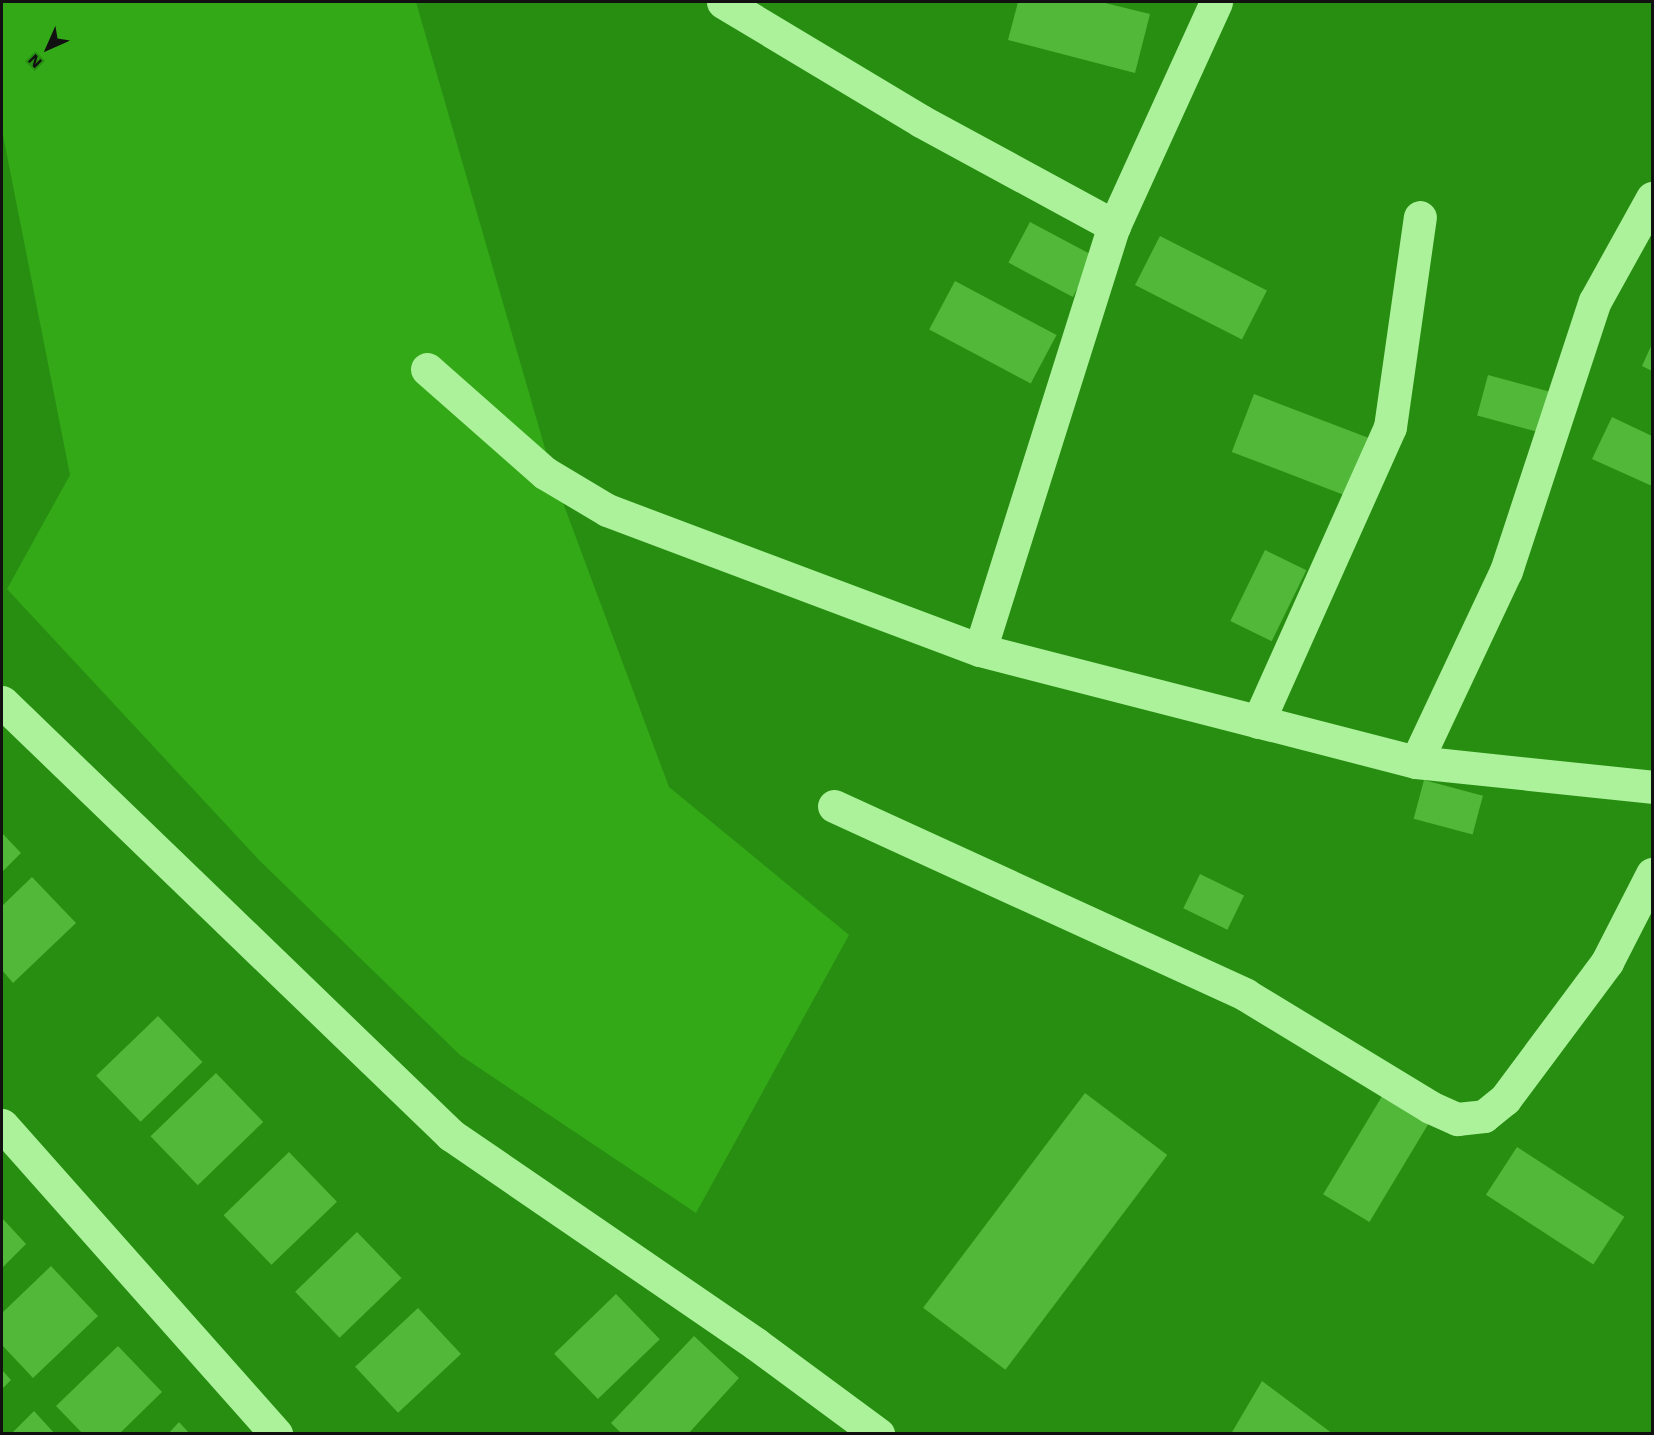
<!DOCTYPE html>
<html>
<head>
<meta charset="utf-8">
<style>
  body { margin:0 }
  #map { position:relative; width:1654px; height:1435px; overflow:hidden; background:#278e11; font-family:"Work Sans",sans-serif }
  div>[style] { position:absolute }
  .green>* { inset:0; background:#34a918 }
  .building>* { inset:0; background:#51b839; transform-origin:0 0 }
  .minor>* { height:33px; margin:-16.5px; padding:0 16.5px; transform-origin:16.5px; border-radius:16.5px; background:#abf29a }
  span { translate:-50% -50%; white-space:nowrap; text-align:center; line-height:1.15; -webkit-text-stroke:6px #278e11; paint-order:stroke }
  .frame { position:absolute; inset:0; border:3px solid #111; pointer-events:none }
  .north { position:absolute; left:18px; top:18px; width:60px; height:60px; -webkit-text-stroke:4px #278e11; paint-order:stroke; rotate:225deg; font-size:16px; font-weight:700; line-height:24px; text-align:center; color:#111 }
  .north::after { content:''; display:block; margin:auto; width:21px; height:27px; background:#111; clip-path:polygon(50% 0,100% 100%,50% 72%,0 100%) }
</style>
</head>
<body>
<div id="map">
  <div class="green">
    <i style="clip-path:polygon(2px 2px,416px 2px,553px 476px,669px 787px,849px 935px,696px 1213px,460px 1055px,260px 861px,7px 589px,70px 475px,2px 130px)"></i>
  </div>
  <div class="building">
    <i style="clip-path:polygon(1018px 2px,1101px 2px,1150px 14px,1135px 73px,1008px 40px)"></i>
    <i style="left:1030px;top:222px;width:73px;height:46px;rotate:28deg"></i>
    <i style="left:1160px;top:236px;width:120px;height:55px;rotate:27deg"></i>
    <i style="left:955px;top:281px;width:115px;height:55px;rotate:28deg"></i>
    <i style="clip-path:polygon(1652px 344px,1652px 371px,1642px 366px)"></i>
    <i style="left:1488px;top:375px;width:72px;height:42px;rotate:15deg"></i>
    <i style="left:1254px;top:394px;width:123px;height:62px;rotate:21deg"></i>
    <i style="clip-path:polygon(1612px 417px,1652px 436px,1652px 486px,1592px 459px)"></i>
    <i style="left:1265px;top:550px;width:46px;height:79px;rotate:26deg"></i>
    <i style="left:1424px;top:780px;width:61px;height:40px;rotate:15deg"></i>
    <i style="clip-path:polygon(2px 833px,21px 853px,2px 872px)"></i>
    <i style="left:1200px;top:874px;width:49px;height:38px;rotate:26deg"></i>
    <i style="clip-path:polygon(32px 877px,76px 923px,13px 983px,2px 970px,2px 906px)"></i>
    <i style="left:158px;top:1016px;width:64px;height:86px;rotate:46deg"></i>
    <i style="left:216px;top:1073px;width:68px;height:91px;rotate:46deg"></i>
    <i style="left:1387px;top:1088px;width:54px;height:124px;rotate:31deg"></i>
    <i style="left:1085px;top:1093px;width:103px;height:269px;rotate:37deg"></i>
    <i style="left:1517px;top:1147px;width:128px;height:57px;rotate:33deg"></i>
    <i style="left:289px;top:1152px;width:69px;height:91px;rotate:46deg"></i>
    <i style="clip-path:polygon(2px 1218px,26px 1244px,2px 1268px)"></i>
    <i style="left:357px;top:1232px;width:64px;height:86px;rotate:46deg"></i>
    <i style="clip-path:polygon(51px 1266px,98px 1316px,33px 1378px,2px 1345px,2px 1313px)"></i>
    <i style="left:616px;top:1294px;width:63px;height:86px;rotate:46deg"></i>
    <i style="left:418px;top:1308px;width:63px;height:86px;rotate:47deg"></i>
    <i style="clip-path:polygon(694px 1336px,739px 1378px,688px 1434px,622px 1434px,611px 1423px)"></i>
    <i style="clip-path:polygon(118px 1346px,162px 1392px,119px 1434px,83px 1434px,56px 1406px)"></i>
    <i style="clip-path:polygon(2px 1370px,11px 1380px,2px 1389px)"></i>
    <i style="clip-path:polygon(1262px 1381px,1333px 1434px,1231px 1434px)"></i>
    <i style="clip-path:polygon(34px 1411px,55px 1434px,11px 1434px)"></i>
    <i style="clip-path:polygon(179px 1422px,190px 1434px,168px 1434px)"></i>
  </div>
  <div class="minor">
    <i style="left:723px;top:2px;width:231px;rotate:31deg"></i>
    <i style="left:921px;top:121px;width:220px;rotate:28.5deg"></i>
    <i style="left:427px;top:369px;width:157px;rotate:41.4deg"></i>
    <i style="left:545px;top:473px;width:72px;rotate:30.8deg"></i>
    <i style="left:607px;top:510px;width:398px;rotate:20.6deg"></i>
    <i style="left:980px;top:650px;width:450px;rotate:14.4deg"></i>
    <i style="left:1416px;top:762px;width:237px;rotate:6deg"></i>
    <i style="left:980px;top:650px;width:445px;rotate:-72.5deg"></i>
    <i style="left:1114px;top:226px;width:246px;rotate:-65.5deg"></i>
    <i style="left:2px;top:702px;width:624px;rotate:43.96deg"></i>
    <i style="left:451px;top:1135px;width:370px;rotate:34.4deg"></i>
    <i style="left:756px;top:1344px;width:152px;rotate:36.4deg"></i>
    <i style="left:1258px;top:722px;width:323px;rotate:-65.9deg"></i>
    <i style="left:1390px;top:427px;width:212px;rotate:-81.9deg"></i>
    <i style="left:1416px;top:762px;width:211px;rotate:-64.8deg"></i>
    <i style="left:1506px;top:571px;width:284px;rotate:-71.8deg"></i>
    <i style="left:1595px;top:301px;width:118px;rotate:-61deg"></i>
    <i style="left:834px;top:806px;width:453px;rotate:24.6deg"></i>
    <i style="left:1246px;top:995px;width:215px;rotate:31.3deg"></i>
    <i style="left:1430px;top:1107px;width:30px;rotate:24deg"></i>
    <i style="left:1457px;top:1119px;width:27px;rotate:-6deg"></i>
    <i style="left:1484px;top:1116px;width:27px;rotate:-39deg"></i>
    <i style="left:1505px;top:1099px;width:171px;rotate:-53.3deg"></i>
    <i style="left:1607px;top:962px;width:99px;rotate:-62.9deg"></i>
    <i style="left:2px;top:1125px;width:413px;rotate:48.4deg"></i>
  </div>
  <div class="frame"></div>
  <div class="north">N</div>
</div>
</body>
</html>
